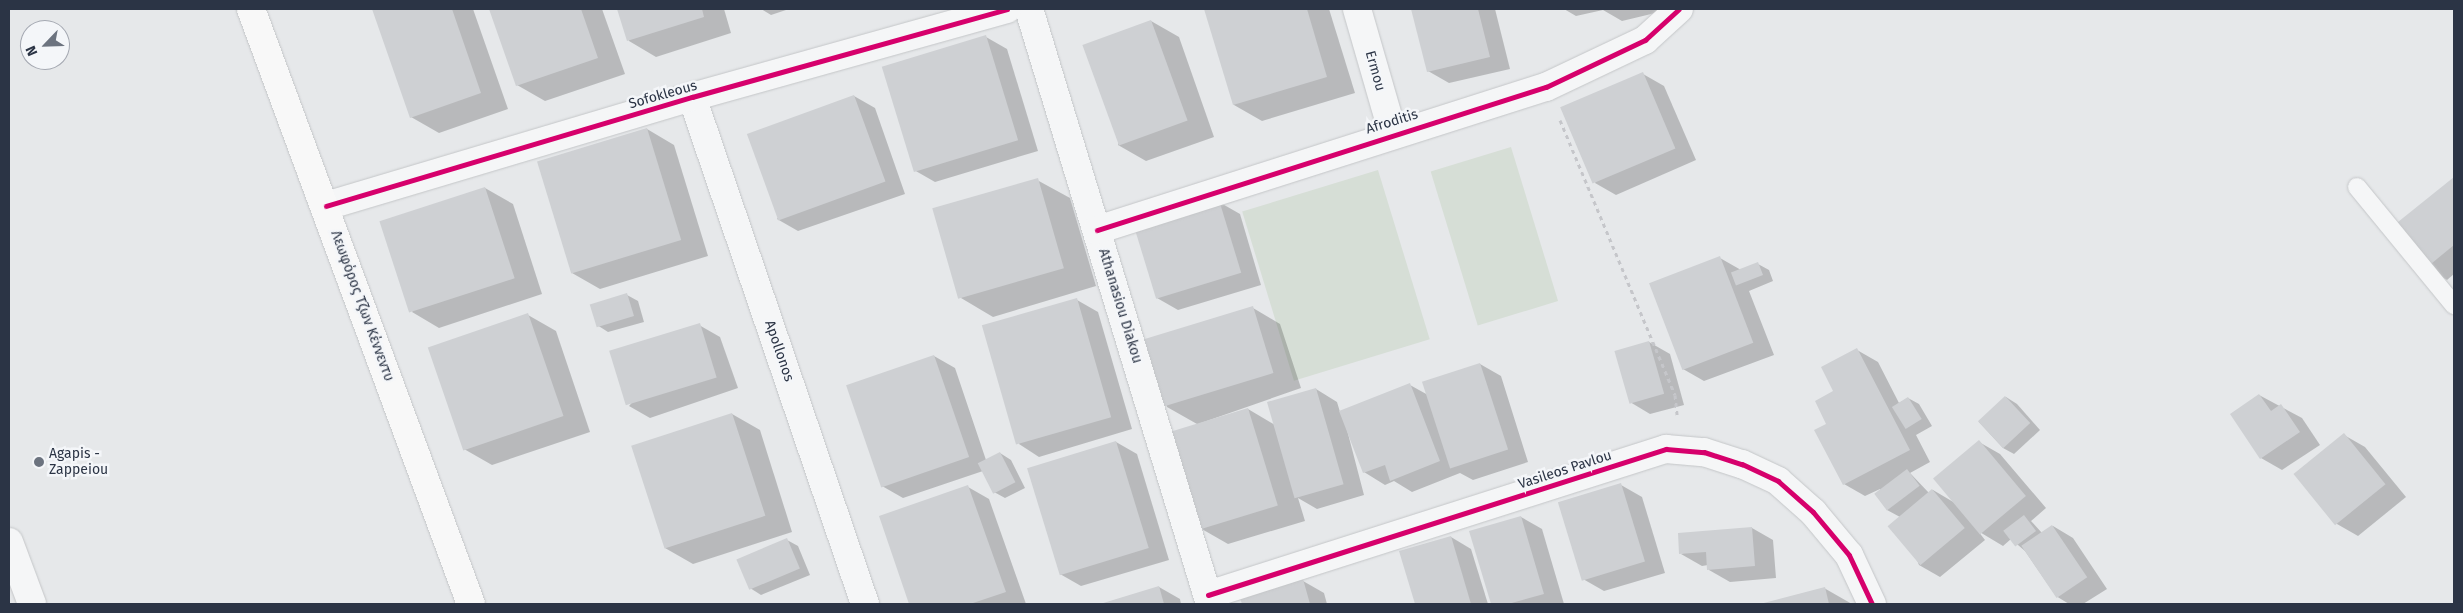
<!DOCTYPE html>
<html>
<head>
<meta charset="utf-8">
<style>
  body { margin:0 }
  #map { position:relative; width:2463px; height:613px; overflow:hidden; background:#e6e8ea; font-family:"Fira Sans",sans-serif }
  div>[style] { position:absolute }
  .green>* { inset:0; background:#d6ded6; transform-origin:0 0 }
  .shadow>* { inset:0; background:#0003 }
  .building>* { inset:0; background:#ced0d3; transform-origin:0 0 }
  .path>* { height:3px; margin-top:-1.5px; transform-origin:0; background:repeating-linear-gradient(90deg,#c5c6ca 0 4px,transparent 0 8px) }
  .roads { filter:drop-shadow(0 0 1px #c4c6c8) drop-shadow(0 0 1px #c4c6c8) }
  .service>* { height:18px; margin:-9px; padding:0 9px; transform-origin:9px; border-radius:9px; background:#f5f6f7 }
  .minor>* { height:28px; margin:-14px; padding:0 14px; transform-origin:14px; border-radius:14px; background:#f5f6f7 }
  .primary>* { height:28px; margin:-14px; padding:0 14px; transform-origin:14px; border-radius:14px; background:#f8f8f8 }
  .cycleway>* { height:5px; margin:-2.5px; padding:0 2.5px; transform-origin:2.5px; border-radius:2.5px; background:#d6006c }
  .dots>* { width:14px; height:14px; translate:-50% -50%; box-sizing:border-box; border:2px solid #f4f6f9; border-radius:50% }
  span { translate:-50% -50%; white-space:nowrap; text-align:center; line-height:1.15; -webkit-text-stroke:5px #f4f6f9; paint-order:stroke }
  .street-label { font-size:14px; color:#2b3445 }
  .poi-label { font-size:14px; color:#2b3445 }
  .left { translate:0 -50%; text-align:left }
  .frame { position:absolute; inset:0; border:10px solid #2b3445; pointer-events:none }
  .north { position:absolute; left:20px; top:20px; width:50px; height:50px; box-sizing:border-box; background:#f4f6f9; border:1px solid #a4a8b1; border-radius:50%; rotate:246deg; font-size:14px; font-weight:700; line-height:20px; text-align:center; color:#2b3445 }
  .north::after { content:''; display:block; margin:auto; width:18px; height:22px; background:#6c737f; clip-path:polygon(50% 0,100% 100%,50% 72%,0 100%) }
</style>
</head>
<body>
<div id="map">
  <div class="green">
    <i style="left:1511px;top:147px;width:161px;height:84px;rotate:73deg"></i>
    <i style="left:1378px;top:170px;width:177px;height:142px;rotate:73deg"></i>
  </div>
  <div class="shadow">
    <i style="clip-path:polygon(374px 9px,473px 9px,508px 109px,439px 133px,411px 117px)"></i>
    <i style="clip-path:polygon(491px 9px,602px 9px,625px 74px,545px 101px,517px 85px)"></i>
    <i style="clip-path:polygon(618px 9px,724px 9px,731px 33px,656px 57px,629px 41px)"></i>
    <i style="clip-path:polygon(761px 9px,789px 9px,771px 15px)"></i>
    <i style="clip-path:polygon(1206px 9px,1329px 9px,1355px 93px,1262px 121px,1234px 105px)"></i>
    <i style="clip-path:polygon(1412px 9px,1495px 9px,1510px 69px,1449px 83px,1428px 71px)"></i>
    <i style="clip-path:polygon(1564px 9px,1672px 9px,1622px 21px,1603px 10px,1576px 16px)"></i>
    <i style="clip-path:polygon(1151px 21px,1179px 37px,1214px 137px,1146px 161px,1118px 145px)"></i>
    <i style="clip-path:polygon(986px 37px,1007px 49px,1038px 151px,935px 182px,914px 170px)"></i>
    <i style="clip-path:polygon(1643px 74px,1664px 86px,1696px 160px,1616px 195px,1595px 183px)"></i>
    <i style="clip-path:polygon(854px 96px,875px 108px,905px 194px,798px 231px,777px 219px)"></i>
    <i style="clip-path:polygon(647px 129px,674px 145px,708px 256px,600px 289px,572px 273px)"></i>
    <i style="clip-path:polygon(2454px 179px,2454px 274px,2447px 280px,2426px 267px,2394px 227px)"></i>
    <i style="clip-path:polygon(1037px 180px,1070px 198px,1096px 286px,993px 317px,961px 298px)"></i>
    <i style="clip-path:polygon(485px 188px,513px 204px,542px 294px,439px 328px,412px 312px)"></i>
    <i style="clip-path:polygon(1219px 202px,1240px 214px,1261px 285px,1178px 310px,1157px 298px)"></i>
    <i style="clip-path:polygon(1720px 258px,1741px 270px,1758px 264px,1769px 270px,1773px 281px,1749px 291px,1774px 355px,1704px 381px,1683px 369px)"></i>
    <i style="clip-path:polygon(627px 295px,638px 301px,644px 322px,608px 332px,597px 325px)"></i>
    <i style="clip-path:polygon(1077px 300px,1098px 312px,1132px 429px,1039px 457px,1019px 444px)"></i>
    <i style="clip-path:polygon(1253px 308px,1280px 324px,1301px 388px,1198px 424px,1248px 409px,1275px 425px,1316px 389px,1337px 402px,1340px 412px,1410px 385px,1428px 395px,1480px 364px,1501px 376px,1528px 462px,1473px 480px,1460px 473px,1412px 492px,1394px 481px,1385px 485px,1364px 472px,1346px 426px,1364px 495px,1317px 509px,1298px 498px,1305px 521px,1228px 544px,1200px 528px,1197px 424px,1167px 407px,1146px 342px)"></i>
    <i style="clip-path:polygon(528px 315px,556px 331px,590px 432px,492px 465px,464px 449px)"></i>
    <i style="clip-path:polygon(699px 325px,720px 337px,738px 388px,650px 418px,629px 406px)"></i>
    <i style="clip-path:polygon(1649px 342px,1670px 354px,1684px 405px,1650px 414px,1630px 402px)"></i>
    <i style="clip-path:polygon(1857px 350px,1878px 362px,1899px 403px,1908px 398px,1919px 404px,1932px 426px,1916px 435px,1930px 462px,1910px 473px,1929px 493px,1933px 490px,1955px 503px,1979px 442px,2000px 454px,2046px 508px,2031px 521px,2042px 533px,2053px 526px,2073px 538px,2107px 589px,2083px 604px,2069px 604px,2056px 596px,2025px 551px,2011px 539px,2003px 546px,1978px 531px,1985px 540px,1940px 577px,1919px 565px,1900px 517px,1887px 510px,1880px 489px,1865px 496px,1844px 484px,1828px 425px,1835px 392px)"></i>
    <i style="clip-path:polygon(934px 356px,955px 368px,986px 460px,1000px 453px,1011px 460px,1025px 488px,1005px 498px,994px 492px,983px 471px,903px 498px,882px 486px)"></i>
    <i style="clip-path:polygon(2259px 395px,2302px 418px,2320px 445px,2282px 470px,2261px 458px)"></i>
    <i style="clip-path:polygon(2006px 397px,2017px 404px,2040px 430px,2014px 454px,2003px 448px,1979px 422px)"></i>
    <i style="clip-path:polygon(732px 414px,760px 430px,792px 532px,693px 564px,665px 548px)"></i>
    <i style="clip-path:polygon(2344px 435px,2365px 447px,2406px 497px,2358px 536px,2337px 524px,2296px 475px)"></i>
    <i style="clip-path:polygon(1116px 442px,1137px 454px,1169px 560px,1081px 586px,1060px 574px)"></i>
    <i style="clip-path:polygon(1621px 485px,1642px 497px,1665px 573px,1604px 591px,1583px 579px)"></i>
    <i style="clip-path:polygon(968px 487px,989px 499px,1026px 604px,910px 604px,881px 517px)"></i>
    <i style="clip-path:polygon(1521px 517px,1542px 529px,1564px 604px,1492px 604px,1471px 532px)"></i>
    <i style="clip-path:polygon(1752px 528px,1773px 540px,1776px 578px,1730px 582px,1709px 570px,1708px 565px,1702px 566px,1681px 554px)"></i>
    <i style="clip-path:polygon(1451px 537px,1471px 549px,1488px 604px,1416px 604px,1400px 552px)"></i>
    <i style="clip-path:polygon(787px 540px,798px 546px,810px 575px,761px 595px,750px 588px)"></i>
    <i style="clip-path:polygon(1303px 581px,1324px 593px,1327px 604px,1243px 604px,1242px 599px)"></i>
    <i style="clip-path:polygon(1159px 587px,1180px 599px,1181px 604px,1102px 604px)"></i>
    <i style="clip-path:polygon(1824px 588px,1852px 604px,1763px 604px)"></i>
  </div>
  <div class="building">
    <i style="clip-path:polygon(372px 9px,452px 9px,481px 93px,410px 118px)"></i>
    <i style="clip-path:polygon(489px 9px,581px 9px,598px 58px,516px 86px)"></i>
    <i style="clip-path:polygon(617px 9px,702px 9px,704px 17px,627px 41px)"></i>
    <i style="clip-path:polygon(1204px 9px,1307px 9px,1327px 77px,1233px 105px)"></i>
    <i style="clip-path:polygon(1411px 9px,1478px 9px,1490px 57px,1427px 72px)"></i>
    <i style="left:1151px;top:20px;width:107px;height:73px;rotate:70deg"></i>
    <i style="left:986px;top:35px;width:110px;height:109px;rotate:73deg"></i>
    <i style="left:1643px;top:72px;width:83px;height:90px;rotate:67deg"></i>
    <i style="left:854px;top:95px;width:92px;height:114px;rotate:70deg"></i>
    <i style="left:647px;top:128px;width:117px;height:115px;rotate:73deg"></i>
    <i style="clip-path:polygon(2454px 177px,2454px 245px,2426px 268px,2393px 226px)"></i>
    <i style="left:1038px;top:178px;width:94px;height:110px;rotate:74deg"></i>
    <i style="left:485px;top:187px;width:96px;height:111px;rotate:72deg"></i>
    <i style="left:1219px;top:200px;width:76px;height:89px;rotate:73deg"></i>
    <i style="left:1720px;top:256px;width:93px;height:76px;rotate:69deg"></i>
    <i style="left:1758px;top:262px;width:14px;height:29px;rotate:69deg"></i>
    <i style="left:627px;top:293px;width:24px;height:39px;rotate:73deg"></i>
    <i style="left:1077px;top:298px;width:124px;height:99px;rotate:74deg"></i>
    <i style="left:1253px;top:306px;width:70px;height:114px;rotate:73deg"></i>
    <i style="left:528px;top:313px;width:109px;height:106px;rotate:71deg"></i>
    <i style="left:700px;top:323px;width:57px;height:95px;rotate:73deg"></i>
    <i style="left:1649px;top:341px;width:55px;height:36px;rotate:74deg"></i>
    <i style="clip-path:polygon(1857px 348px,1910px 450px,1843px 485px,1814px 430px,1826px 424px,1815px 401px,1833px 391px,1821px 367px)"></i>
    <i style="left:934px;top:355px;width:108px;height:93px;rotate:71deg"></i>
    <i style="left:1480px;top:363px;width:91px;height:61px;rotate:72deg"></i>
    <i style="clip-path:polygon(1410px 383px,1440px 461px,1390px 481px,1385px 465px,1363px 473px,1339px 411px)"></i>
    <i style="left:1316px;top:388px;width:100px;height:51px;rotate:74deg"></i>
    <i style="clip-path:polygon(2259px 394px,2271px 411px,2281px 404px,2300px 432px,2260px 459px,2230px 414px)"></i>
    <i style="left:2005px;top:396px;width:37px;height:37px;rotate:47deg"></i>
    <i style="left:1908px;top:397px;width:26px;height:19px;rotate:58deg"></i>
    <i style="left:1248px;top:408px;width:102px;height:81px;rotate:73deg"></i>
    <i style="left:732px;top:413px;width:108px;height:106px;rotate:72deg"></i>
    <i style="left:2344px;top:433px;width:66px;height:65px;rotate:51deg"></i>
    <i style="left:1979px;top:440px;width:73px;height:60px;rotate:50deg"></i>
    <i style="left:1116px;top:441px;width:112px;height:93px;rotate:73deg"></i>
    <i style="left:1000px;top:452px;width:34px;height:25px;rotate:63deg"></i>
    <i style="left:1907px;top:469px;width:21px;height:41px;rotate:53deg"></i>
    <i style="left:1621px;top:483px;width:82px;height:66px;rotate:73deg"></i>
    <i style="clip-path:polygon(968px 485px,1006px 592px,970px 604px,909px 604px,879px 516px)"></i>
    <i style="left:1932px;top:489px;width:51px;height:58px;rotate:50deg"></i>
    <i style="left:2024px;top:515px;width:20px;height:26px;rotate:53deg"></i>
    <i style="clip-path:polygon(1521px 516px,1544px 594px,1508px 604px,1491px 604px,1469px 531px)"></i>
    <i style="left:2052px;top:525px;width:63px;height:37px;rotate:56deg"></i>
    <i style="clip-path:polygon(1752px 527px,1755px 566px,1707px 570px,1706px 552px,1679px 554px,1678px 533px)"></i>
    <i style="clip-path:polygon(1451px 536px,1471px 604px,1415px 604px,1399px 551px)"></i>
    <i style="left:787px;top:538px;width:33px;height:55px;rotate:67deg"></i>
    <i style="clip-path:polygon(1303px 579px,1310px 604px,1242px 604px,1240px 598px)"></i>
    <i style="clip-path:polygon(1159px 586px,1164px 604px,1100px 604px)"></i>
    <i style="clip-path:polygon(1825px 587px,1829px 604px,1760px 604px)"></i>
  </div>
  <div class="path">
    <i style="left:1560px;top:120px;width:298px;rotate:67.3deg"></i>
    <i style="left:1675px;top:395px;width:20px;rotate:84deg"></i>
  </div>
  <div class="roads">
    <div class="service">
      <i style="left:2357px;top:187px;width:153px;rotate:50.6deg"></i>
    </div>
    <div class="minor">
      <i style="left:1029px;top:9px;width:622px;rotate:73.08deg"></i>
      <i style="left:1357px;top:9px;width:130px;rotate:73.9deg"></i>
      <i style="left:692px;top:97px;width:536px;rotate:71.16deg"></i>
      <i style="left:326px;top:206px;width:382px;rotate:-16.6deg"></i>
      <i style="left:692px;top:97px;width:327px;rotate:-15.6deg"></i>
      <i style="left:1097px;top:230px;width:471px;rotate:-17.7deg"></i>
      <i style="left:1546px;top:87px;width:110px;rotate:-25.4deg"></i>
      <i style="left:1645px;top:40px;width:46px;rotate:-42.4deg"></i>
      <i style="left:9px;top:542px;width:66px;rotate:69.6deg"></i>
      <i style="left:1208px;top:595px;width:481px;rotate:-17.7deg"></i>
      <i style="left:1666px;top:449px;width:38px;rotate:5deg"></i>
      <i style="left:1704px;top:452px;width:40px;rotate:18deg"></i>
      <i style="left:1742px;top:464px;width:40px;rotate:25deg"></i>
      <i style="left:1778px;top:481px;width:47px;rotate:41.5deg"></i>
      <i style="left:1813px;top:512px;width:56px;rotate:50.1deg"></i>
      <i style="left:1849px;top:555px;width:54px;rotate:64.9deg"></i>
    </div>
    <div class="primary">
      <i style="left:251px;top:9px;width:634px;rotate:69.71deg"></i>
    </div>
  </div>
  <div class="cycleway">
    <i style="left:326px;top:206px;width:382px;rotate:-16.6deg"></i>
    <i style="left:692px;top:97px;width:327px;rotate:-15.6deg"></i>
    <i style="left:1097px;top:230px;width:471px;rotate:-17.7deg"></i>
    <i style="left:1546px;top:87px;width:110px;rotate:-25.4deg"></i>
    <i style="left:1645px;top:40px;width:46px;rotate:-42.4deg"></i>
    <i style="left:1208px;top:595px;width:481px;rotate:-17.7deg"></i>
    <i style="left:1666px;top:449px;width:38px;rotate:5deg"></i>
    <i style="left:1704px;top:452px;width:40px;rotate:18deg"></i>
    <i style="left:1742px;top:464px;width:40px;rotate:25deg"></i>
    <i style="left:1778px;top:481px;width:47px;rotate:41.5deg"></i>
    <i style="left:1813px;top:512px;width:56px;rotate:50.1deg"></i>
    <i style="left:1849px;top:555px;width:54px;rotate:64.9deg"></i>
  </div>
  <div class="dots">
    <i style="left:39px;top:462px;background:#6c737f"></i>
  </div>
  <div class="street-label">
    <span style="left:1375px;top:71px;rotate:74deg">Ermou</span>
    <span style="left:663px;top:95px;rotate:-16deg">Sofokleous</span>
    <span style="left:1392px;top:122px;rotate:-17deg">Afroditis</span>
    <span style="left:362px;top:306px;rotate:70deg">Λεωφόρος Τζων Κέννεντυ</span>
    <span style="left:1120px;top:306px;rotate:73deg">Athanasiou Diakou</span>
    <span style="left:779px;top:351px;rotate:71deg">Apollonos</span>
    <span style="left:1565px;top:470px;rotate:-18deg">Vasileos Pavlou</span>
  </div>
  <div class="poi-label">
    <span class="left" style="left:49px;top:462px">Agapis -<br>Zappeiou</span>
  </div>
  <div class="frame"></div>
  <div class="north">N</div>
</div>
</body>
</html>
